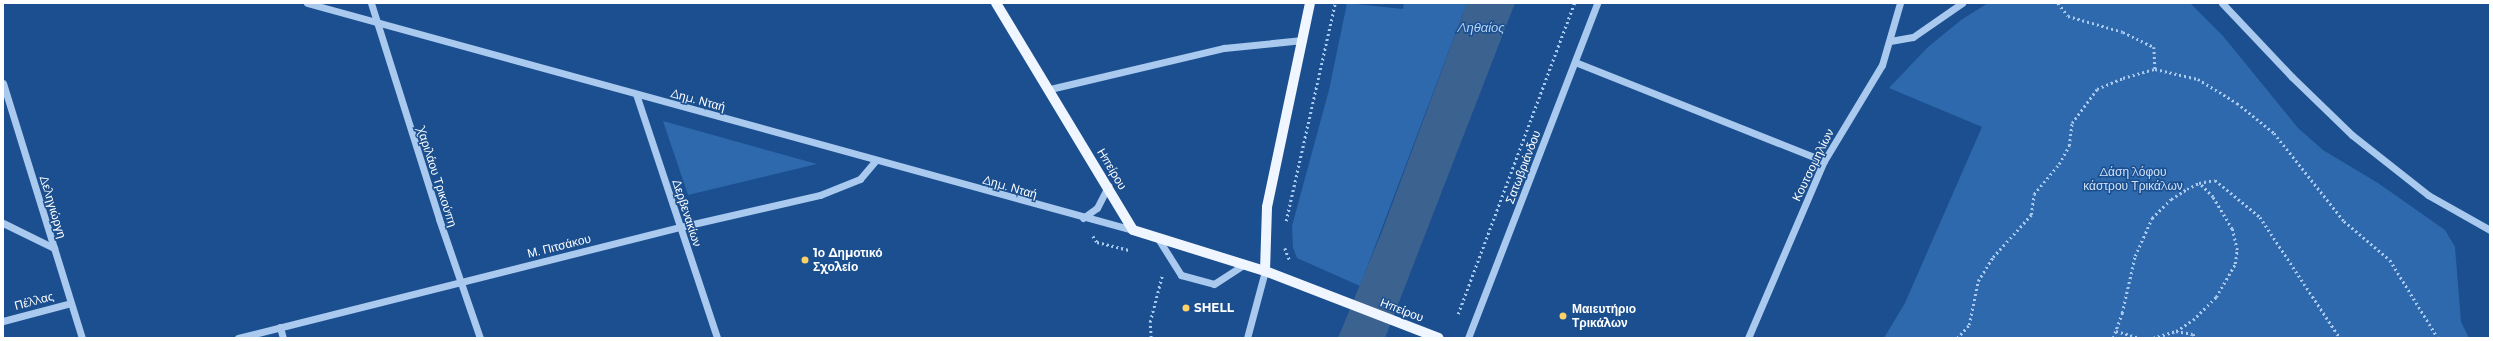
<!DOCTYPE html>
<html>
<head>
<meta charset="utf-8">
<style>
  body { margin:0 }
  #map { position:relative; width:2493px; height:341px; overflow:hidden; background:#1b4f8f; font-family:Montserrat,sans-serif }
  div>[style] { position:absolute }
  .green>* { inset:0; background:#2e69ad }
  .water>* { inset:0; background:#3c6290 }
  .path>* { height:2.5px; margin-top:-1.25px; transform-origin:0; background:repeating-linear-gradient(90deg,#a9c9ee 0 2px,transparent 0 5px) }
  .minor>* { height:7px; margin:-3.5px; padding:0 3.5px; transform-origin:3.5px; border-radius:3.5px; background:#a9c9ee }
  .major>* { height:10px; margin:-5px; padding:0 5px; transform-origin:5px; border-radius:5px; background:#f0f6ff }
  .dots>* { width:11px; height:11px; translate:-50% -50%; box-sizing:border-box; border:2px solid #1b4f8f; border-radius:50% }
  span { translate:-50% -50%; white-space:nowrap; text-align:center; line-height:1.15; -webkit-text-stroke:3px #1b4f8f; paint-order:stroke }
  .street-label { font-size:12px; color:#fff }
  .park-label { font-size:12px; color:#cfe3fa }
  .poi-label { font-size:12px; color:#fff; font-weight:700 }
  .left { translate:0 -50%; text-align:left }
  .water-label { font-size:13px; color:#b5d3f5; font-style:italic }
  .frame { position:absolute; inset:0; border:4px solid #fff; pointer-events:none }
</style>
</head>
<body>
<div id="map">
  <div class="green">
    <i style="clip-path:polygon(1347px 3px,1403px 9px,1404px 3px,1467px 3px,1360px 286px,1297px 258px,1293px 248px,1292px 226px,1329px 90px)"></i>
    <i style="clip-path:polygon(1988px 3px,2190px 3px,2223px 36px,2298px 128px,2323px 150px,2378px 183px,2445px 230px,2455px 247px,2461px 322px,2469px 338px,1884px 338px,1905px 303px,1982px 127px,1889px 88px,1928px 47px,1961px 20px)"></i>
    <i style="clip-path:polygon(663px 121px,817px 164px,688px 195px)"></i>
  </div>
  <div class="water">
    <i style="clip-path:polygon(1467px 3px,1515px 3px,1385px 338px,1338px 338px,1381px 234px)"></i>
  </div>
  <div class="path">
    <i style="left:2058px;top:3px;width:16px;rotate:52deg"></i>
    <i style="left:2068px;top:16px;width:57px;rotate:16.2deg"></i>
    <i style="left:2123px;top:32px;width:34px;rotate:26deg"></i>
    <i style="left:2154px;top:47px;width:22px;rotate:87deg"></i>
    <i style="left:1286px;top:221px;width:223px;rotate:-77.3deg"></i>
    <i style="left:1093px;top:236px;width:7px;rotate:56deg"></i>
    <i style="left:1097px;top:242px;width:34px;rotate:14deg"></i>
    <i style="left:1285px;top:248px;width:14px;rotate:69deg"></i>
    <i style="left:1458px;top:314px;width:332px;rotate:-69.5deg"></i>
    <i style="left:2116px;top:331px;width:25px;rotate:16deg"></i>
    <i style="left:2176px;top:331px;width:20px;rotate:-33deg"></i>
    <i style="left:2193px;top:320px;width:33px;rotate:-45deg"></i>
    <i style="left:2216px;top:297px;width:38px;rotate:-60deg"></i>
    <i style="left:2235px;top:264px;width:14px;rotate:-82deg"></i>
    <i style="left:2237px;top:250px;width:22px;rotate:-103deg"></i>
    <i style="left:2232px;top:229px;width:37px;rotate:-121deg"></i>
    <i style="left:2213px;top:197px;width:20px;rotate:-135deg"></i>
    <i style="left:1151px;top:338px;width:16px;rotate:-94deg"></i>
    <i style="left:1150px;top:322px;width:48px;rotate:-75.4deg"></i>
    <i style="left:1957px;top:338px;width:18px;rotate:-47deg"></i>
    <i style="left:1969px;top:325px;width:45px;rotate:-78.4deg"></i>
    <i style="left:1978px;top:281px;width:28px;rotate:-58deg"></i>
    <i style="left:1993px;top:257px;width:57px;rotate:-47.9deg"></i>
    <i style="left:2031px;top:215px;width:21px;rotate:-82deg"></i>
    <i style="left:2034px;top:194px;width:39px;rotate:-50deg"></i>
    <i style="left:2059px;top:164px;width:21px;rotate:-61deg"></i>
    <i style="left:2069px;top:146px;width:23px;rotate:-83deg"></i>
    <i style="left:2072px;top:123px;width:42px;rotate:-53.7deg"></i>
    <i style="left:2097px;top:89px;width:28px;rotate:-23deg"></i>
    <i style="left:2123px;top:78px;width:33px;rotate:-16deg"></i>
    <i style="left:2155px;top:69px;width:44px;rotate:13.1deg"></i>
    <i style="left:2198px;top:79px;width:46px;rotate:31.6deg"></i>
    <i style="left:2237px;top:103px;width:48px;rotate:39deg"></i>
    <i style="left:2274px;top:133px;width:112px;rotate:51.5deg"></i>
    <i style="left:2344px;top:221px;width:60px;rotate:40.3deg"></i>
    <i style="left:2390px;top:260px;width:92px;rotate:58.4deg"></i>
    <i style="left:2113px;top:338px;width:27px;rotate:-70deg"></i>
    <i style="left:2122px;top:313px;width:58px;rotate:-77.2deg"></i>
    <i style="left:2135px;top:256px;width:42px;rotate:-65.9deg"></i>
    <i style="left:2152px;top:218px;width:27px;rotate:-45deg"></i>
    <i style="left:2171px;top:199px;width:19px;rotate:-32deg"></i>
    <i style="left:2187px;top:189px;width:13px;rotate:-27deg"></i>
    <i style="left:2199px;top:183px;width:16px;rotate:-11deg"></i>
    <i style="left:2215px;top:180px;width:58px;rotate:39.4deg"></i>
    <i style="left:2260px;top:217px;width:145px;rotate:56.5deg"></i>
    <i style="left:2153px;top:338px;width:24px;rotate:-17deg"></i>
    <i style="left:2176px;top:331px;width:17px;rotate:10deg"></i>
    <i style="left:2193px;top:334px;width:5px;rotate:53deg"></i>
  </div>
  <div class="minor">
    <i style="left:307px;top:3px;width:857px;rotate:15.37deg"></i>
    <i style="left:371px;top:3px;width:226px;rotate:72.5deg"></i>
    <i style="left:439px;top:219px;width:126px;rotate:71deg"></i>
    <i style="left:2222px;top:3px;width:102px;rotate:46.6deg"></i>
    <i style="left:2292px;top:77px;width:83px;rotate:44deg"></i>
    <i style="left:2352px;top:135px;width:97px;rotate:38.3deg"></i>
    <i style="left:2428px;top:195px;width:71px;rotate:29.4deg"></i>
    <i style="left:1890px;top:41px;width:23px;rotate:-10deg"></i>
    <i style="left:1913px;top:37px;width:60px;rotate:-34.8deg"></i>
    <i style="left:1575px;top:62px;width:268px;rotate:21.7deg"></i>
    <i style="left:3px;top:83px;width:267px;rotate:72.8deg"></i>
    <i style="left:1050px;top:89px;width:179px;rotate:-13.3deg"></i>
    <i style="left:1224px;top:48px;width:79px;rotate:-5.8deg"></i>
    <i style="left:636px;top:94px;width:257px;rotate:71.6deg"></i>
    <i style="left:1083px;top:218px;width:17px;rotate:-36deg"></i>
    <i style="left:1097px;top:208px;width:25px;rotate:-63deg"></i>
    <i style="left:3px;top:223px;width:57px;rotate:26.1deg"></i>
    <i style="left:1157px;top:237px;width:45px;rotate:57.7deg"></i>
    <i style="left:1181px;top:275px;width:34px;rotate:15deg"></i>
    <i style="left:1214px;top:284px;width:37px;rotate:-33deg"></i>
    <i style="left:3px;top:321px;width:70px;rotate:-14.8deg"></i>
    <i style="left:280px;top:327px;width:11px;rotate:75deg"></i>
    <i style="left:238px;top:338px;width:456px;rotate:-14.1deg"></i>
    <i style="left:680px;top:227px;width:144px;rotate:-12.9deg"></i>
    <i style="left:820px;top:195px;width:43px;rotate:-21.8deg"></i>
    <i style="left:860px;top:179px;width:23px;rotate:-50deg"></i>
    <i style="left:1247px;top:338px;width:69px;rotate:-75deg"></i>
    <i style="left:1468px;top:338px;width:359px;rotate:-68.9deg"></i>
    <i style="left:1748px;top:338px;width:193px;rotate:-66.8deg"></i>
    <i style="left:1824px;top:161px;width:112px;rotate:-58.9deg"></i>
    <i style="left:1882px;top:65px;width:65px;rotate:-73.8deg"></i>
  </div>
  <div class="major">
    <i style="left:996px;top:3px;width:265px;rotate:58.9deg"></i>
    <i style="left:1133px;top:230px;width:138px;rotate:17.3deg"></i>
    <i style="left:1265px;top:271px;width:186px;rotate:21.1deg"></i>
    <i style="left:1265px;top:271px;width:64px;rotate:-88.2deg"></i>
    <i style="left:1267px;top:207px;width:208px;rotate:-78.1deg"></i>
  </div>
  <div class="dots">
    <i style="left:805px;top:260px;background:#ffd166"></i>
    <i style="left:1186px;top:308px;background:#ffd166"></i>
    <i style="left:1563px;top:316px;background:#ffd166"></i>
  </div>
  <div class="street-label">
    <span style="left:698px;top:100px;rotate:15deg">Δημ. Νταή</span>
    <span style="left:1813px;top:165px;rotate:-64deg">Κουτσομηλίων</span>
    <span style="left:1523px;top:167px;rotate:-69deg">Σατωβριάνδου</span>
    <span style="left:1112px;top:169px;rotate:59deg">Ηπείρου</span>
    <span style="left:437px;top:177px;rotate:72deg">Χαριλάου Τρικούπη</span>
    <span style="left:1010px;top:187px;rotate:16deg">Δημ. Νταή</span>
    <span style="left:53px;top:207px;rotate:73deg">Δεληγιώργη</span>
    <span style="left:687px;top:213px;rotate:72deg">Δερβενακίων</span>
    <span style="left:559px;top:246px;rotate:-14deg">Μ. Πιτσάκου</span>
    <span style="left:34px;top:301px;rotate:-15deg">Πέλλας</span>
    <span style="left:1402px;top:310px;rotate:21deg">Ηπείρου</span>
  </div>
  <div class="park-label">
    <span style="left:2133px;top:179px">Δάση λόφου<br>κάστρου Τρικάλων</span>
  </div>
  <div class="poi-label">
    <span class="left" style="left:813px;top:260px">1ο Δημοτικό<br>Σχολείο</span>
    <span class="left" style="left:1194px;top:308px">SHELL</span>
    <span class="left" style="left:1572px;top:316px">Μαιευτήριο<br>Τρικάλων</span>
  </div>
  <div class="water-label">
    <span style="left:1481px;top:27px">Ληθαίος</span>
  </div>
  <div class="frame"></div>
</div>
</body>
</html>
